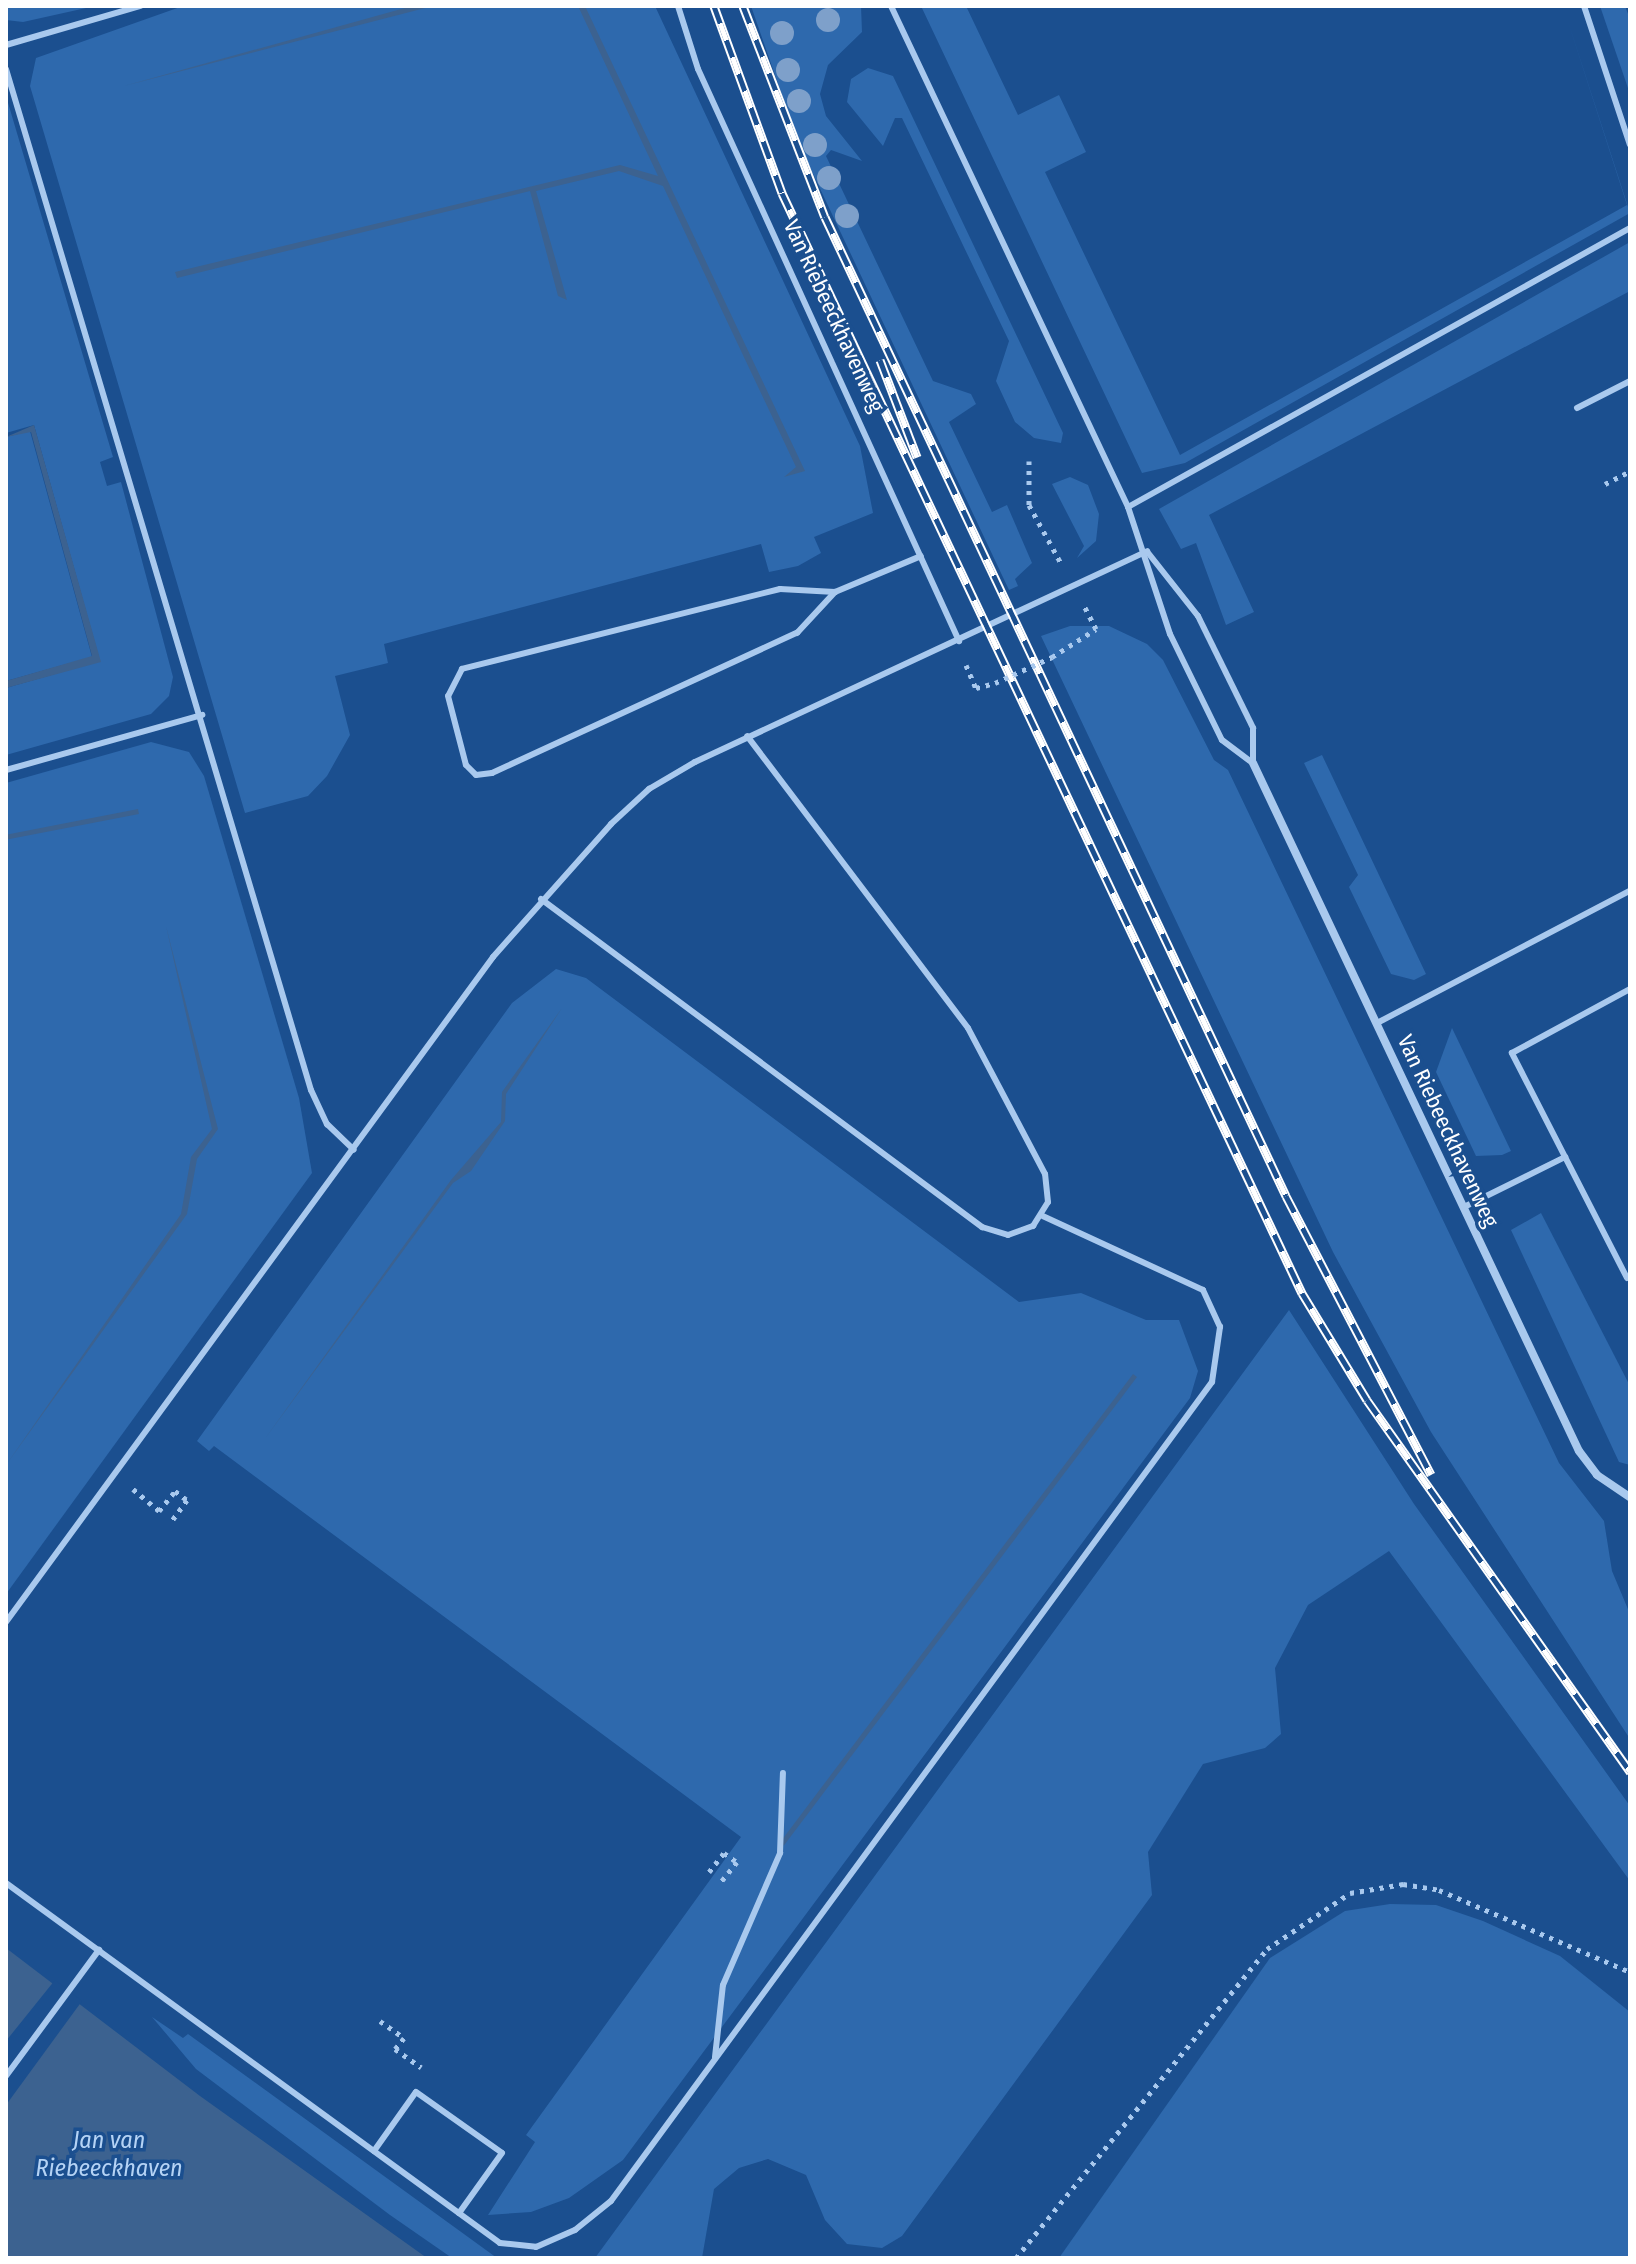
<!DOCTYPE html>
<html>
<head>
<meta charset="utf-8">
<style>
  body { margin:0 }
  #map { position:relative; width:1636px; height:2264px; overflow:hidden; background:#1b4f8f; font-family:"Fira Sans Condensed",sans-serif }
  div>[style] { position:absolute }
  .green>* { inset:0; background:#2e69ad }
  .water>* { inset:0; background:#3c6290; transform-origin:0 0 }
  .pier>* { inset:0; background:#1b4f8f }
  .path>* { height:5px; margin-top:-2.5px; transform-origin:0; background:repeating-linear-gradient(90deg,#a9c9ee 0 4px,transparent 0 10px) }
  .service>* { height:6px; margin:-3px; padding:0 3px; transform-origin:3px; border-radius:3px; background:#a9c9ee }
  .minor>* { height:8px; margin:-4px; padding:0 4px; transform-origin:4px; border-radius:4px; background:#a9c9ee }
  .rail>* { height:9px; margin-top:-4.5px; transform-origin:0; background:repeating-linear-gradient(90deg,#1b4f8f 0 18px,#fff 0 36px); box-sizing:border-box; border-block:2px solid #fff }
  .path-bridge>* { height:5px; margin-top:-2.5px; transform-origin:0; background:repeating-linear-gradient(90deg,#a9c9ee 0 4px,transparent 0 10px) }
  .trees>* { width:24px; height:24px; margin:-12px; border-radius:50%; background:#7ea0ca }
  span { translate:-50% -50%; white-space:nowrap; text-align:center; line-height:1.15; -webkit-text-stroke:7px #1b4f8f; paint-order:stroke }
  .street-label { font-size:22px; color:#fff }
  .water-label { font-size:24px; color:#b5d3f5; font-style:italic }
  .frame { position:absolute; inset:0; border:8px solid #fff; pointer-events:none }
</style>
</head>
<body>
<div id="map">
  <div class="green">
    <i style="clip-path:polygon(6px 6px,95px 6px,23px 22px,6px 20px)"></i>
    <i style="clip-path:polygon(183px 6px,655px 6px,860px 446px,873px 513px,814px 537px,821px 553px,798px 566px,769px 572px,761px 544px,384px 644px,388px 663px,335px 676px,350px 735px,327px 776px,308px 796px,245px 813px,30px 86px,36px 58px)"></i>
    <i style="clip-path:polygon(751px 6px,861px 6px,862px 32px,828px 65px,820px 94px,826px 116px,862px 161px,831px 150px,826px 156px,933px 381px,971px 394px,976px 404px,949px 422px,992px 512px,1007px 505px,1032px 563px,1015px 579px,1018px 586px,1009px 590px,799px 144px)"></i>
    <i style="clip-path:polygon(921px 6px,966px 6px,1018px 115px,1059px 95px,1086px 152px,1045px 172px,1180px 455px,1627px 205px,1563px 6px,1630px 213px,1185px 463px,1142px 473px)"></i>
    <i style="clip-path:polygon(1600px 6px,1625px 6px,1630px 19px,1630px 94px)"></i>
    <i style="clip-path:polygon(868px 68px,893px 76px,1063px 433px,1061px 443px,1034px 438px,1015px 422px,996px 381px,1009px 341px,902px 118px,895px 118px,883px 146px,847px 102px,851px 79px)"></i>
    <i style="clip-path:polygon(6px 96px,113px 457px,100px 462px,107px 486px,121px 482px,173px 677px,169px 696px,151px 714px,6px 755px,6px 688px,100px 661px,34px 425px,6px 433px)"></i>
    <i style="clip-path:polygon(1630px 242px,1630px 291px,1209px 515px,1254px 612px,1226px 625px,1196px 543px,1181px 549px,1159px 509px)"></i>
    <i style="clip-path:polygon(30px 431px,92px 657px,6px 681px,6px 437px)"></i>
    <i style="clip-path:polygon(1070px 477px,1088px 485px,1099px 514px,1096px 541px,1077px 558px,1084px 546px,1052px 484px)"></i>
    <i style="clip-path:polygon(1070px 626px,1109px 626px,1147px 644px,1163px 660px,1214px 760px,1228px 770px,1559px 1463px,1604px 1521px,1612px 1571px,1630px 1614px,1630px 1739px,1431px 1432px,1333px 1252px,1041px 636px)"></i>
    <i style="clip-path:polygon(151px 742px,189px 752px,204px 776px,299px 1098px,312px 1173px,6px 1594px,6px 783px)"></i>
    <i style="clip-path:polygon(1322px 755px,1426px 974px,1414px 980px,1391px 974px,1349px 887px,1358px 875px,1304px 763px)"></i>
    <i style="clip-path:polygon(556px 969px,586px 978px,1019px 1302px,1081px 1293px,1146px 1320px,1179px 1320px,1198px 1371px,1190px 1398px,623px 2160px,569px 2198px,531px 2212px,488px 2215px,535px 2142px,526px 2135px,741px 1837px,214px 1446px,209px 1451px,197px 1441px,512px 1003px)"></i>
    <i style="clip-path:polygon(1452px 1028px,1511px 1151px,1502px 1155px,1476px 1156px,1436px 1072px)"></i>
    <i style="clip-path:polygon(1541px 1213px,1630px 1386px,1630px 1465px,1619px 1462px,1511px 1230px)"></i>
    <i style="clip-path:polygon(1289px 1310px,1414px 1504px,1630px 1806px,1630px 1881px,1389px 1551px,1308px 1605px,1275px 1668px,1281px 1734px,1265px 1748px,1203px 1764px,1148px 1852px,1152px 1895px,902px 2236px,882px 2248px,847px 2244px,825px 2220px,806px 2175px,768px 2159px,739px 2168px,714px 2189px,702px 2258px,595px 2258px)"></i>
    <i style="clip-path:polygon(1390px 1904px,1436px 1905px,1483px 1921px,1560px 1956px,1630px 2012px,1630px 2258px,1059px 2258px,1270px 1958px,1345px 1911px)"></i>
    <i style="clip-path:polygon(152px 2017px,183px 2038px,188px 2034px,497px 2258px,452px 2258px,390px 2215px,196px 2069px)"></i>
  </div>
  <div class="water">
    <i style="clip-path:polygon(412px 6px,433px 6px,124px 86px)"></i>
    <i style="clip-path:polygon(578px 6px,585px 6px,805px 471px,784px 477px,796px 467px,663px 186px,619px 171px,536px 191px,567px 300px,558px 296px,530px 191px,177px 278px,175px 272px,620px 165px,658px 176px)"></i>
    <i style="clip-path:polygon(34px 425px,101px 662px,6px 688px,6px 681px,92px 656px,31px 432px,6px 437px)"></i>
    <i style="left:138px;top:809px;width:5px;height:137px;rotate:79deg"></i>
    <i style="clip-path:polygon(166px 926px,218px 1129px,197px 1159px,187px 1214px,6px 1465px,181px 1214px,191px 1157px,212px 1129px)"></i>
    <i style="clip-path:polygon(562px 1008px,506px 1094px,505px 1121px,471px 1171px,453px 1183px,264px 1440px,451px 1180px,501px 1122px,502px 1092px)"></i>
    <i style="left:1133px;top:1374px;width:5px;height:587px;rotate:37deg"></i>
    <i style="clip-path:polygon(6px 1948px,200px 2096px,427px 2258px,6px 2258px)"></i>
  </div>
  <div class="pier">
    <i style="clip-path:polygon(55px 1980px,82px 2001px,6px 2105px,6px 2041px)"></i>
  </div>
  <div class="path">
    <i style="left:1029px;top:461px;width:44px;rotate:90deg"></i>
    <i style="left:1029px;top:505px;width:68px;rotate:61.2deg"></i>
    <i style="left:1605px;top:484px;width:28px;rotate:-27deg"></i>
    <i style="left:1052px;top:657px;width:52px;rotate:-32.5deg"></i>
    <i style="left:1096px;top:629px;width:27px;rotate:-117deg"></i>
    <i style="left:966px;top:665px;width:25px;rotate:67deg"></i>
    <i style="left:976px;top:688px;width:20px;rotate:-15deg"></i>
    <i style="left:133px;top:1489px;width:34px;rotate:40deg"></i>
    <i style="left:159px;top:1511px;width:26px;rotate:-51deg"></i>
    <i style="left:175px;top:1491px;width:15px;rotate:37deg"></i>
    <i style="left:187px;top:1500px;width:26px;rotate:126deg"></i>
    <i style="left:709px;top:1872px;width:24px;rotate:-52deg"></i>
    <i style="left:724px;top:1853px;width:16px;rotate:35deg"></i>
    <i style="left:737px;top:1862px;width:26px;rotate:129deg"></i>
    <i style="left:380px;top:2021px;width:29px;rotate:35deg"></i>
    <i style="left:404px;top:2038px;width:14px;rotate:129deg"></i>
    <i style="left:395px;top:2049px;width:32px;rotate:35deg"></i>
    <i style="left:1016px;top:2258px;width:398px;rotate:-50.9deg"></i>
    <i style="left:1267px;top:1949px;width:100px;rotate:-34deg"></i>
    <i style="left:1350px;top:1893px;width:54px;rotate:-9.6deg"></i>
    <i style="left:1403px;top:1884px;width:36px;rotate:9deg"></i>
    <i style="left:1439px;top:1890px;width:208px;rotate:23.2deg"></i>
  </div>
  <div class="service">
    <i style="left:678px;top:6px;width:66px;rotate:72.4deg"></i>
    <i style="left:698px;top:69px;width:629px;rotate:65.47deg"></i>
    <i style="left:891px;top:6px;width:554px;rotate:64.68deg"></i>
    <i style="left:1128px;top:507px;width:134px;rotate:71.7deg"></i>
    <i style="left:1170px;top:634px;width:118px;rotate:63.9deg"></i>
    <i style="left:1222px;top:740px;width:39px;rotate:37deg"></i>
    <i style="left:1584px;top:6px;width:146px;rotate:71.7deg"></i>
    <i style="left:6px;top:45px;width:140px;rotate:-16.2deg"></i>
    <i style="left:6px;top:69px;width:1066px;rotate:73.37deg"></i>
    <i style="left:311px;top:1090px;width:38px;rotate:65deg"></i>
    <i style="left:327px;top:1124px;width:37px;rotate:44deg"></i>
    <i style="left:1577px;top:408px;width:59px;rotate:-27deg"></i>
    <i style="left:1128px;top:507px;width:574px;rotate:-29.06deg"></i>
    <i style="left:1149px;top:554px;width:79px;rotate:51.7deg"></i>
    <i style="left:1198px;top:616px;width:125px;rotate:63.8deg"></i>
    <i style="left:1253px;top:728px;width:35px;rotate:90deg"></i>
    <i style="left:835px;top:592px;width:55px;rotate:-176.9deg"></i>
    <i style="left:780px;top:589px;width:328px;rotate:165.9deg"></i>
    <i style="left:462px;top:669px;width:30px;rotate:117deg"></i>
    <i style="left:448px;top:696px;width:71px;rotate:75.4deg"></i>
    <i style="left:466px;top:765px;width:14px;rotate:45deg"></i>
    <i style="left:476px;top:775px;width:16px;rotate:-7deg"></i>
    <i style="left:492px;top:773px;width:336px;rotate:-24.7deg"></i>
    <i style="left:797px;top:633px;width:56px;rotate:-47.2deg"></i>
    <i style="left:835px;top:592px;width:93px;rotate:-22.7deg"></i>
    <i style="left:6px;top:770px;width:204px;rotate:-15.7deg"></i>
    <i style="left:541px;top:899px;width:550px;rotate:36.64deg"></i>
    <i style="left:982px;top:1227px;width:27px;rotate:17deg"></i>
    <i style="left:1008px;top:1235px;width:27px;rotate:-20deg"></i>
    <i style="left:1033px;top:1226px;width:28px;rotate:-58deg"></i>
    <i style="left:1048px;top:1202px;width:28px;rotate:-96deg"></i>
    <i style="left:1045px;top:1174px;width:165px;rotate:-117.8deg"></i>
    <i style="left:968px;top:1028px;width:366px;rotate:-127.1deg"></i>
    <i style="left:1377px;top:1023px;width:285px;rotate:-27.6deg"></i>
    <i style="left:1464px;top:1207px;width:113px;rotate:-26.3deg"></i>
    <i style="left:1627px;top:1278px;width:253px;rotate:-117.1deg"></i>
    <i style="left:1512px;top:1053px;width:134px;rotate:-28.5deg"></i>
    <i style="left:6px;top:1622px;width:824px;rotate:-53.78deg"></i>
    <i style="left:493px;top:957px;width:178px;rotate:-48.4deg"></i>
    <i style="left:611px;top:824px;width:52px;rotate:-42.6deg"></i>
    <i style="left:649px;top:789px;width:53px;rotate:-30.4deg"></i>
    <i style="left:695px;top:762px;width:499px;rotate:-25deg"></i>
    <i style="left:6px;top:1883px;width:611px;rotate:36.08deg"></i>
    <i style="left:500px;top:2243px;width:36px;rotate:6deg"></i>
    <i style="left:536px;top:2247px;width:43px;rotate:-23.6deg"></i>
    <i style="left:575px;top:2230px;width:46px;rotate:-38.9deg"></i>
    <i style="left:611px;top:2201px;width:1016px;rotate:-53.73deg"></i>
    <i style="left:1212px;top:1382px;width:56px;rotate:-81.7deg"></i>
    <i style="left:1220px;top:1327px;width:41px;rotate:-114.7deg"></i>
    <i style="left:1203px;top:1290px;width:176px;rotate:-155.2deg"></i>
    <i style="left:715px;top:2057px;width:72px;rotate:-83.7deg"></i>
    <i style="left:723px;top:1985px;width:144px;rotate:-66.6deg"></i>
    <i style="left:780px;top:1853px;width:80px;rotate:-87.9deg"></i>
    <i style="left:6px;top:2076px;width:157px;rotate:-53.6deg"></i>
    <i style="left:374px;top:2151px;width:72px;rotate:-54.6deg"></i>
    <i style="left:416px;top:2092px;width:105px;rotate:35.3deg"></i>
    <i style="left:502px;top:2153px;width:74px;rotate:125.6deg"></i>
  </div>
  <div class="minor">
    <i style="left:1253px;top:763px;width:761px;rotate:64.65deg"></i>
    <i style="left:1579px;top:1451px;width:30px;rotate:53deg"></i>
    <i style="left:1597px;top:1475px;width:40px;rotate:34deg"></i>
  </div>
  <div class="rail">
    <i style="left:714px;top:6px;width:199px;rotate:70deg"></i>
    <i style="left:782px;top:193px;width:1217px;rotate:64.7deg"></i>
    <i style="left:1302px;top:1293px;width:125px;rotate:58.7deg"></i>
    <i style="left:1367px;top:1400px;width:456px;rotate:54.7deg"></i>
    <i style="left:743px;top:6px;width:226px;rotate:68.8deg"></i>
    <i style="left:825px;top:217px;width:1082px;rotate:64.78deg"></i>
    <i style="left:1286px;top:1196px;width:314px;rotate:62.5deg"></i>
    <i style="left:880px;top:360px;width:104px;rotate:69.1deg"></i>
  </div>
  <div class="path-bridge">
    <i style="left:995px;top:683px;width:63px;rotate:-24.5deg"></i>
  </div>
  <div class="trees">
    <i style="left:828px;top:20px"></i>
    <i style="left:782px;top:33px"></i>
    <i style="left:788px;top:70px"></i>
    <i style="left:799px;top:101px"></i>
    <i style="left:815px;top:145px"></i>
    <i style="left:829px;top:178px"></i>
    <i style="left:847px;top:216px"></i>
  </div>
  <div class="street-label">
    <span style="left:834px;top:316px;rotate:65deg">Van Riebeeckhavenweg</span>
    <span style="left:1448px;top:1131px;rotate:65deg">Van Riebeeckhavenweg</span>
  </div>
  <div class="water-label">
    <span style="left:109px;top:2155px">Jan van<br>Riebeeckhaven</span>
  </div>
  <div class="frame"></div>
</div>
</body>
</html>
